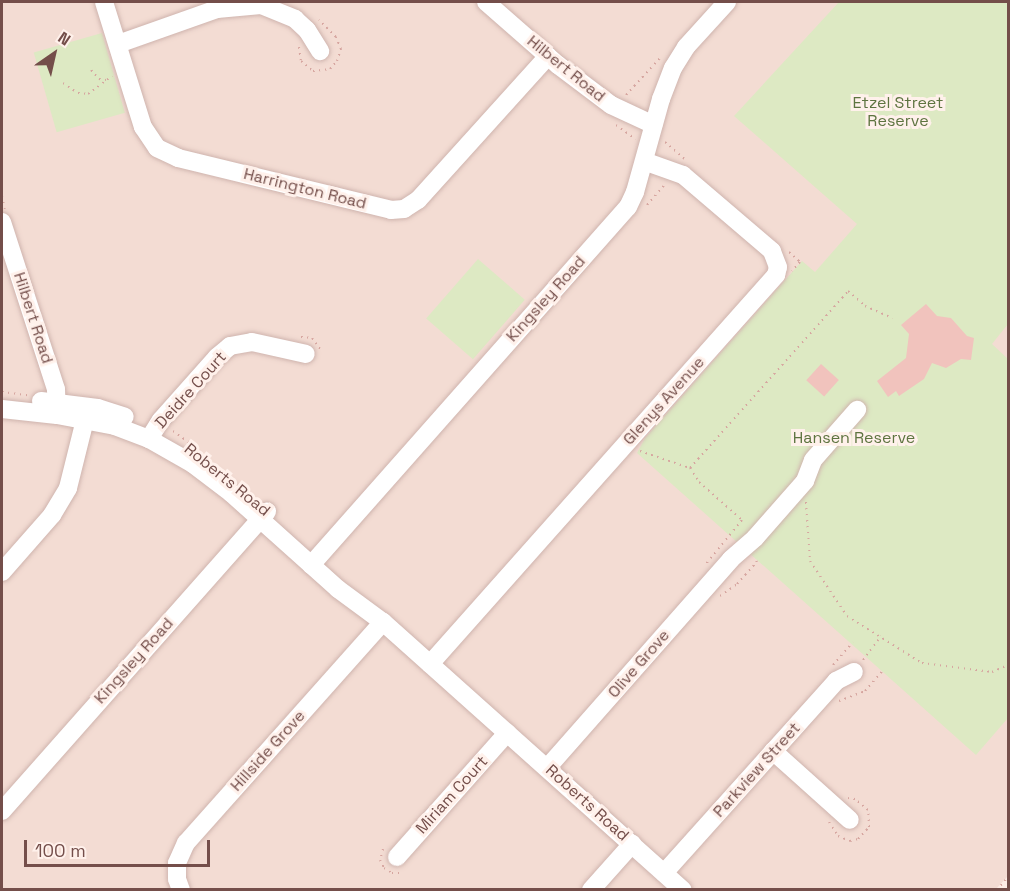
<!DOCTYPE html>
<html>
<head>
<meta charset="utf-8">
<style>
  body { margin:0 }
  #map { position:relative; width:1010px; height:891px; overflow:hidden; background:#fcece5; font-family:"Space Grotesk",sans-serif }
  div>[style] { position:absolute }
  .residential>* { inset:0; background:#f3dcd3 }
  .green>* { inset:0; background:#dde9c3; transform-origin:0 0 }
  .building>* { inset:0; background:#f1c3bd; transform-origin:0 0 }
  .path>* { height:2px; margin-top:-1px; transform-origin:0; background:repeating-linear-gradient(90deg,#d6a6a0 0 1.5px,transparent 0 6px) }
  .roads { filter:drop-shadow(0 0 2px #cfb4ae) drop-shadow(0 0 2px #cfb4ae) }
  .minor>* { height:18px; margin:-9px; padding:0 9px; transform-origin:9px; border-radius:9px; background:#fff }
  span { translate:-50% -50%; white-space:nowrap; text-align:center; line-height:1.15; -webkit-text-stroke:6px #fff1eb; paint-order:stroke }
  .street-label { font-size:16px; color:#744e4a }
  .park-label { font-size:16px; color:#5e7440 }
  .frame { position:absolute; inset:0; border:3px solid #744e4a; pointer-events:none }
  .north { position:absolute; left:24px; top:24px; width:60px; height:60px; -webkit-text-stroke:4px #fff1eb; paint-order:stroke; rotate:34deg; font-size:16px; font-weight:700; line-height:24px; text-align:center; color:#744e4a }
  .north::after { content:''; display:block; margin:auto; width:21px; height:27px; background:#744e4a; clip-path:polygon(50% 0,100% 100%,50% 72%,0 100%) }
  .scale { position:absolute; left:24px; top:840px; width:186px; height:27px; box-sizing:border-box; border:3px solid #744e4a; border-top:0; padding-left:8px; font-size:18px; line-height:21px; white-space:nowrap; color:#744e4a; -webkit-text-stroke:4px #fff1eb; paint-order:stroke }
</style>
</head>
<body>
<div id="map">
  <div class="residential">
    <i style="clip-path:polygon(2px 2px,1008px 2px,1008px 876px,996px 889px,2px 890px)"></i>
  </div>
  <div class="green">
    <i style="clip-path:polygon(839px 2px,1008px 2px,1008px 324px,992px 344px,1008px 359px,1008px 718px,976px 755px,637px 453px,645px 438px,802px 261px,815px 272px,857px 224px,734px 116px)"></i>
    <i style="left:102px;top:33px;width:83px;height:71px;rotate:74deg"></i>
    <i style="left:478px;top:259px;width:62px;height:79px;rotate:41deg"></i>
  </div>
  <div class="building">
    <i style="clip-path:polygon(926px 304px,937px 316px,951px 318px,967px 336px,974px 338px,971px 360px,961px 359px,946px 368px,932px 363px,924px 379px,899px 396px,896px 391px,888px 397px,877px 381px,906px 358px,909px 334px,901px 325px)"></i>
    <i style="left:821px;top:364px;width:24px;height:22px;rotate:42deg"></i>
  </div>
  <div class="path">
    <i style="left:299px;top:47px;width:14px;rotate:82deg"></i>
    <i style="left:301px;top:61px;width:16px;rotate:40deg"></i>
    <i style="left:313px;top:71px;width:17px;rotate:-7deg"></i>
    <i style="left:330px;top:69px;width:11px;rotate:-49deg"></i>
    <i style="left:337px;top:61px;width:13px;rotate:-72deg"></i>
    <i style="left:341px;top:49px;width:13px;rotate:-113deg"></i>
    <i style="left:336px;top:37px;width:24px;rotate:-135deg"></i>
    <i style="left:91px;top:70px;width:12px;rotate:48deg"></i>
    <i style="left:99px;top:79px;width:7px;rotate:8deg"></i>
    <i style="left:63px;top:83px;width:18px;rotate:34deg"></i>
    <i style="left:78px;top:93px;width:10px;rotate:6deg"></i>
    <i style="left:88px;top:94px;width:30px;rotate:-37deg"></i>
    <i style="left:626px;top:95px;width:52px;rotate:-47.4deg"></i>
    <i style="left:616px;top:125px;width:24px;rotate:36deg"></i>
    <i style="left:665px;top:142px;width:28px;rotate:41deg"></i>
    <i style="left:2px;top:196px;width:13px;rotate:77deg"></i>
    <i style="left:647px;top:205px;width:28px;rotate:-49deg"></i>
    <i style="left:789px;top:252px;width:15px;rotate:42deg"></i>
    <i style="left:800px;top:262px;width:12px;rotate:132deg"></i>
    <i style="left:301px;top:337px;width:11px;rotate:5deg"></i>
    <i style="left:312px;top:338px;width:15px;rotate:53deg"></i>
    <i style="left:2px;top:392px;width:26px;rotate:7deg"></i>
    <i style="left:173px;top:431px;width:19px;rotate:36deg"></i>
    <i style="left:640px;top:451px;width:53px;rotate:18.8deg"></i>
    <i style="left:690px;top:468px;width:237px;rotate:-48.2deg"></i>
    <i style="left:848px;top:291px;width:23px;rotate:41deg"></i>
    <i style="left:865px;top:306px;width:30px;rotate:24deg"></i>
    <i style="left:690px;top:468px;width:17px;rotate:57deg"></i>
    <i style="left:699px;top:482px;width:57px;rotate:41.5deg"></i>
    <i style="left:742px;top:520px;width:58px;rotate:129.4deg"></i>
    <i style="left:806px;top:502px;width:59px;rotate:86.1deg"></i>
    <i style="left:810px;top:561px;width:66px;rotate:56.1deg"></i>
    <i style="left:847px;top:616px;width:89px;rotate:32.1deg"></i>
    <i style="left:922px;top:663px;width:71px;rotate:7.3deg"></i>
    <i style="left:992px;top:672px;width:17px;rotate:-24deg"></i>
    <i style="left:720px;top:596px;width:21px;rotate:-35deg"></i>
    <i style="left:737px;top:584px;width:30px;rotate:-48deg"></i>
    <i style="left:757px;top:562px;width:4px;rotate:-124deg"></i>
    <i style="left:863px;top:660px;width:30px;rotate:-53deg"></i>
    <i style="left:833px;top:665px;width:30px;rotate:-49deg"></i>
    <i style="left:839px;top:701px;width:28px;rotate:-21deg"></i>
    <i style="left:865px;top:691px;width:28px;rotate:-49deg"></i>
    <i style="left:829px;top:822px;width:17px;rotate:57deg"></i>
    <i style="left:838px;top:836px;width:13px;rotate:23deg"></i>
    <i style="left:850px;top:841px;width:8px;rotate:-14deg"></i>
    <i style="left:858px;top:839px;width:16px;rotate:-47deg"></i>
    <i style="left:869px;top:827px;width:17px;rotate:-93deg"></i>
    <i style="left:868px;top:810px;width:17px;rotate:-140deg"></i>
    <i style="left:855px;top:799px;width:7px;rotate:-172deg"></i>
    <i style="left:383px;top:849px;width:11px;rotate:105deg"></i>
    <i style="left:380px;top:860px;width:9px;rotate:63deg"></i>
    <i style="left:384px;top:868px;width:9px;rotate:32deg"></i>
    <i style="left:392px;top:873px;width:8px"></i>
    <i style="left:997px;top:890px;width:17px;rotate:-50deg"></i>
  </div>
  <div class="roads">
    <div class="minor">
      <i style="left:104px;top:2px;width:131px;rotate:72.7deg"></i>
      <i style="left:143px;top:127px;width:25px;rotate:56deg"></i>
      <i style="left:157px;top:148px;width:23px;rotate:25deg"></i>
      <i style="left:178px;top:158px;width:219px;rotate:13.7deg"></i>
      <i style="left:391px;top:210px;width:13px;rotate:-4deg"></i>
      <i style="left:404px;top:209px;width:17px;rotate:-33deg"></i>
      <i style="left:418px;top:200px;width:194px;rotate:-47.9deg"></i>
      <i style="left:486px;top:2px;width:96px;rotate:41.2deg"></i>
      <i style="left:558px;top:65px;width:66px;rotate:37deg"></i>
      <i style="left:611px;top:105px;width:47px;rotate:24.9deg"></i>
      <i style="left:118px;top:44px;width:105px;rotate:-19.5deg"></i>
      <i style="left:217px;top:9px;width:44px;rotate:-5.2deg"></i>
      <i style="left:261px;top:5px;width:37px;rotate:22deg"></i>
      <i style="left:295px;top:19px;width:16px;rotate:43deg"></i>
      <i style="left:307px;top:30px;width:25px;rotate:58deg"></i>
      <i style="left:2px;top:222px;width:176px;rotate:72.1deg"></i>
      <i style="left:56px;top:389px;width:24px;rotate:88deg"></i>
      <i style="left:41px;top:401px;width:57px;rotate:7deg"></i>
      <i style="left:98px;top:408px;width:28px;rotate:18deg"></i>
      <i style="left:2px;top:409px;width:55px;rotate:6.2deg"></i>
      <i style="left:57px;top:415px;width:59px;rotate:10.7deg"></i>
      <i style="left:115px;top:426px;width:36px;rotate:21deg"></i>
      <i style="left:149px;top:439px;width:51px;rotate:29.6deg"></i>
      <i style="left:193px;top:464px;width:48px;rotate:37.3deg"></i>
      <i style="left:231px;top:493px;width:144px;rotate:41.9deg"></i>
      <i style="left:338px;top:589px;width:56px;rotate:36.3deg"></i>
      <i style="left:383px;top:622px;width:402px;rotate:41.8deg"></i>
      <i style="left:149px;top:439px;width:22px;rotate:-58deg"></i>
      <i style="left:161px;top:420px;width:84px;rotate:-48.4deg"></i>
      <i style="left:217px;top:357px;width:17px;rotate:-40deg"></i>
      <i style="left:230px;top:346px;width:22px;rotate:-10deg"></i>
      <i style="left:252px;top:342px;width:55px;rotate:12.5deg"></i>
      <i style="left:311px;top:565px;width:478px;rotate:-48.5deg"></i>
      <i style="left:628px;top:207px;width:17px;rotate:-65deg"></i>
      <i style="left:635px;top:192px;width:97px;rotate:-74.4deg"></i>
      <i style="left:661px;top:99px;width:33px;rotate:-69deg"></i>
      <i style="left:673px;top:68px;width:25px;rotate:-58deg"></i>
      <i style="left:686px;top:47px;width:61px;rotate:-47.7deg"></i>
      <i style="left:2px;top:572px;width:76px;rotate:-48.7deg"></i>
      <i style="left:52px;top:515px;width:31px;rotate:-59deg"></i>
      <i style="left:68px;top:488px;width:82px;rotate:-76deg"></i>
      <i style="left:430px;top:664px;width:521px;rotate:-48.35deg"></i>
      <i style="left:776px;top:275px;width:8px;rotate:-76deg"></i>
      <i style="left:778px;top:267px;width:17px;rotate:-111deg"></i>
      <i style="left:772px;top:251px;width:117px;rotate:-139.5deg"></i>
      <i style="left:683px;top:175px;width:41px;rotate:-160.3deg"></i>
      <i style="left:773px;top:751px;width:103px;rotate:41.9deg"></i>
      <i style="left:547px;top:768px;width:278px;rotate:-48.6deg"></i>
      <i style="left:731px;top:559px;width:32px;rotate:-41deg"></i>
      <i style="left:755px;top:538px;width:76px;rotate:-48.7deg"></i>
      <i style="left:805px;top:481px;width:22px;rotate:-69deg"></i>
      <i style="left:813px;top:460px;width:67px;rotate:-48.7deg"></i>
      <i style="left:2px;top:811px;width:400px;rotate:-48.5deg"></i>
      <i style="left:397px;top:857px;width:166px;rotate:-48.4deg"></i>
      <i style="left:664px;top:873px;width:258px;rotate:-48.1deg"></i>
      <i style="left:836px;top:681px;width:20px;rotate:-27deg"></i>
      <i style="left:181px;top:890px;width:12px;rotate:-110deg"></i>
      <i style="left:177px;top:879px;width:16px;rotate:-90deg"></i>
      <i style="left:177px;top:863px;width:22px;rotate:-66deg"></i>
      <i style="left:186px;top:843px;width:296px;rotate:-48.3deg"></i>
      <i style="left:591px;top:890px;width:62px;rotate:-48.3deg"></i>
    </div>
  </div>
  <div class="street-label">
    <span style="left:566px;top:69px;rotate:39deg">Hilbert Road</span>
    <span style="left:305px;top:189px;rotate:14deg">Harrington Road</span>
    <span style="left:546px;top:299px;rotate:-48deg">Kingsley Road</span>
    <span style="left:33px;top:318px;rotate:72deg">Hilbert Road</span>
    <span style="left:191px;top:390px;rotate:-48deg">Deidre Court</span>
    <span style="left:664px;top:401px;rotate:-48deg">Glenys Avenue</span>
    <span style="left:227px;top:480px;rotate:39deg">Roberts Road</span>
    <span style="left:134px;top:661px;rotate:-48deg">Kingsley Road</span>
    <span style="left:639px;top:664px;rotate:-49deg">Olive Grove</span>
    <span style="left:268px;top:751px;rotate:-48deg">Hillside Grove</span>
    <span style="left:757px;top:770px;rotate:-48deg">Parkview Street</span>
    <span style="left:452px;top:795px;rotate:-48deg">Miriam Court</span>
    <span style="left:587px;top:803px;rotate:42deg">Roberts Road</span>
  </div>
  <div class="park-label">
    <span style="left:898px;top:112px">Etzel Street<br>Reserve</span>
    <span style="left:854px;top:438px">Hansen Reserve</span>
  </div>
  <div class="frame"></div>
  <div class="north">N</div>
  <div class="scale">100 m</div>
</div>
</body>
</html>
